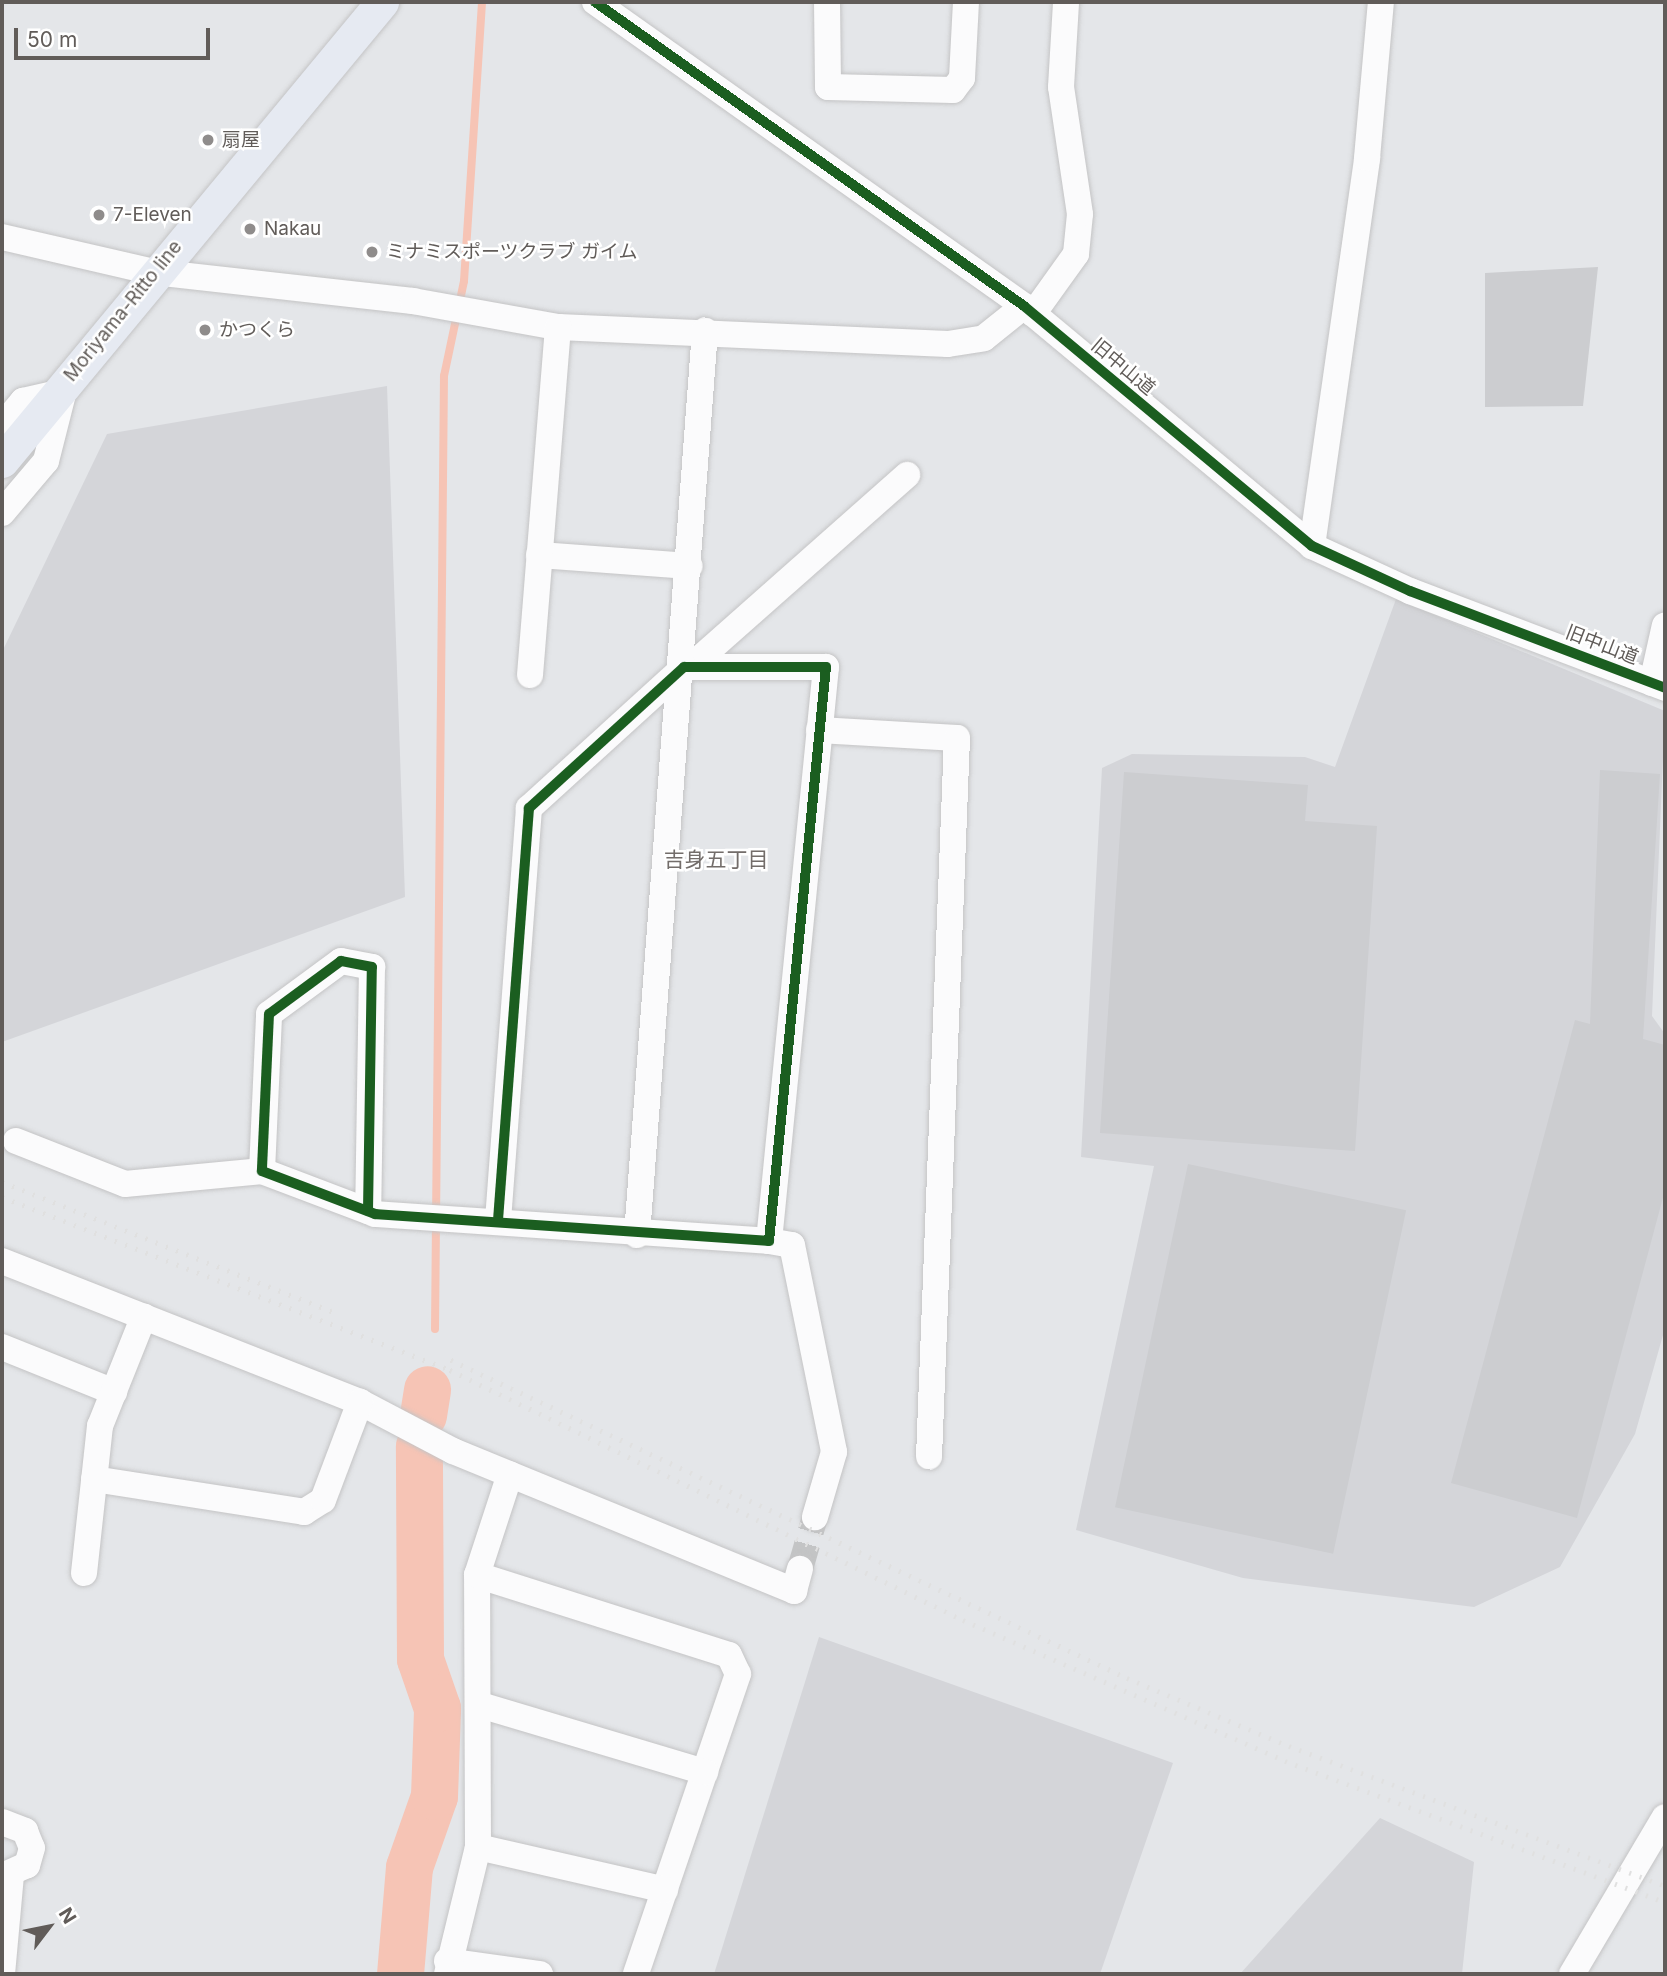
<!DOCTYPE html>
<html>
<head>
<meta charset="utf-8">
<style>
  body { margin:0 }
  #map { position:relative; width:1667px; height:1976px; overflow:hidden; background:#e4e6e9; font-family:Inter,"Noto Sans JP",sans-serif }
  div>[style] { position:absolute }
  .industrial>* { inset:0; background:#d4d5d9 }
  .stream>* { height:8px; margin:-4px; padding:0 4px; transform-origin:4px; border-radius:4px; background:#f6c4b5 }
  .river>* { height:47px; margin:-23.5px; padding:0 23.5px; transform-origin:23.5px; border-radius:23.5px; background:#f6c4b5 }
  .building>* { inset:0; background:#cccdd0; transform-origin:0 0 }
  .minor-tunnel>* { height:26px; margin-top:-13px; transform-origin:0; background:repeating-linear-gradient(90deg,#c3c4c5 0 26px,transparent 0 39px) }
  .roads { filter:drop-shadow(0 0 2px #c4c4c5) drop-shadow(0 0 2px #c4c4c5) }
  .minor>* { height:26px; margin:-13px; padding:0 13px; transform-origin:13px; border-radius:13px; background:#fbfbfc }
  .major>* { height:33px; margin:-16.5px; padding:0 16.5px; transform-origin:16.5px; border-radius:16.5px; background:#e6eaf2 }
  .rail>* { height:5px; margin-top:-2.5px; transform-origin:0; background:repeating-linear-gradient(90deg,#e0e0e0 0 2px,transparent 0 11px) }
  .cycleway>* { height:10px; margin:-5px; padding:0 5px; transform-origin:5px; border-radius:5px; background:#1b5e20 }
  .dots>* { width:19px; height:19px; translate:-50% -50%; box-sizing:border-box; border:4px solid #fff; border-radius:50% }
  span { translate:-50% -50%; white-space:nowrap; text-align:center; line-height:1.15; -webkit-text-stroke:5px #fff; paint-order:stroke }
  .poi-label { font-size:19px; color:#615c59 }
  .left { translate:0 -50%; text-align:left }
  .street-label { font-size:19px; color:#615c59 }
  .neighbourhood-label { font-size:21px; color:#736d6a }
  .frame { position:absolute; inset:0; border:4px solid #615c59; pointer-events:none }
  .north { position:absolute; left:14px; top:1892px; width:70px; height:70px; -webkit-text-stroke:5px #fff; paint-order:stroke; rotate:58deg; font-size:19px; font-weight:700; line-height:28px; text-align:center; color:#615c59 }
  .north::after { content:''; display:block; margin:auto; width:24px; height:32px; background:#615c59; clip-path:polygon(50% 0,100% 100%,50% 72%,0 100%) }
  .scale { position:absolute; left:14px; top:28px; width:196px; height:32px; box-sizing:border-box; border:4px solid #615c59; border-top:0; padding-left:9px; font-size:21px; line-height:24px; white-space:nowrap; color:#615c59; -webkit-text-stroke:5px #fff; paint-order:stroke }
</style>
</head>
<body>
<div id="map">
  <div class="industrial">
    <i style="clip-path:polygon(387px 386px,405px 897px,2px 1042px,2px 652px,107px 434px)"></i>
    <i style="clip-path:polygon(1396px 599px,1665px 711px,1652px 1016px,1665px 1034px,1665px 1328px,1635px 1434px,1560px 1567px,1474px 1607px,1243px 1578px,1076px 1530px,1154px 1166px,1081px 1157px,1102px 768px,1132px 754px,1305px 757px,1335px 767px)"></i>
    <i style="clip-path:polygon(819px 1637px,1173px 1763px,1100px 1974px,714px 1974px)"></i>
    <i style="clip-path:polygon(1380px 1818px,1474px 1862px,1462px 1974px,1240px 1974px)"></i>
  </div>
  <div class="stream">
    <i style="left:435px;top:1329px;width:953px;rotate:-89.46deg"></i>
    <i style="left:444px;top:376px;width:97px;rotate:-78.1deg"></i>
    <i style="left:464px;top:281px;width:280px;rotate:-86.3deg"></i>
  </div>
  <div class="river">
    <i style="left:423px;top:1415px;width:26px;rotate:-81deg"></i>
    <i style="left:400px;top:1974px;width:107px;rotate:-85.2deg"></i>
    <i style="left:409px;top:1867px;width:75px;rotate:-70.6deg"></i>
    <i style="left:434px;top:1796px;width:88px;rotate:-88deg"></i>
    <i style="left:437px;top:1708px;width:52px;rotate:-109.1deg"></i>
    <i style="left:420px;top:1659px;width:213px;rotate:-90.3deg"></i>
  </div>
  <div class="building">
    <i style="clip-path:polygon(1598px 267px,1583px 406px,1485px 407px,1485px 273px)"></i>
    <i style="clip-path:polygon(1600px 770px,1660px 774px,1643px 1039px,1665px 1045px,1665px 1190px,1577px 1518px,1451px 1483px,1575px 1020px,1590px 1024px)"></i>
    <i style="clip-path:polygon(1124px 772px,1308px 785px,1305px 821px,1377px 826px,1355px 1151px,1100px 1133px)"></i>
    <i style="left:1188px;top:1164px;width:223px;height:351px;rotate:12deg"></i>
  </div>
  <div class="minor-tunnel">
    <i style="left:800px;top:1569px;width:54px;rotate:-73.9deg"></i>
  </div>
  <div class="roads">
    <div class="minor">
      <i style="left:595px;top:2px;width:526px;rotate:35.32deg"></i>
      <i style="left:1024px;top:306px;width:375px;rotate:39.8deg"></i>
      <i style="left:1312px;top:546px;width:108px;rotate:24.7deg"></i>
      <i style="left:1410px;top:591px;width:273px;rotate:20.8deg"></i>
      <i style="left:827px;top:2px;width:85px;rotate:89.3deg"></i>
      <i style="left:828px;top:87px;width:125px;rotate:1.4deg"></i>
      <i style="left:953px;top:90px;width:15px;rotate:-53deg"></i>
      <i style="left:962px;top:78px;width:76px;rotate:-87deg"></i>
      <i style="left:2px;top:237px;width:156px;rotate:13deg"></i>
      <i style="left:154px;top:272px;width:261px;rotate:6.4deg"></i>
      <i style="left:413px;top:301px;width:147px;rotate:10.2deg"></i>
      <i style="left:558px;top:327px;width:390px;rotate:2.5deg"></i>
      <i style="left:948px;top:344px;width:36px;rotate:-9deg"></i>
      <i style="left:984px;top:338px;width:51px;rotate:-38.7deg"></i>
      <i style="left:1033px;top:314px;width:74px;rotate:-54.4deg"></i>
      <i style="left:1076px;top:254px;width:40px;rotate:-84.3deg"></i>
      <i style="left:1080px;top:214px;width:128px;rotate:-98.5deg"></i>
      <i style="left:1061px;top:87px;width:85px;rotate:-86.6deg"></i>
      <i style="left:2px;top:426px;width:33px;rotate:-50deg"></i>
      <i style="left:23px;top:401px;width:35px;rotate:-13deg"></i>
      <i style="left:2px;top:513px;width:68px;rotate:-49.8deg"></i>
      <i style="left:46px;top:461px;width:73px;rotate:-75.8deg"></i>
      <i style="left:1312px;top:546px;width:392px;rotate:-81.9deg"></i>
      <i style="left:1367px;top:158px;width:157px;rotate:-84.9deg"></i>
      <i style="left:539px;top:555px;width:151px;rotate:4.2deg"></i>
      <i style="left:690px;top:667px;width:290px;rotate:-41.5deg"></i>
      <i style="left:530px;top:675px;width:349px;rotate:-85.4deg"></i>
      <i style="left:1652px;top:683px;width:59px;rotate:-77.4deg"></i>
      <i style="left:819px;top:730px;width:138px;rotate:3.3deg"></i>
      <i style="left:957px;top:738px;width:719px;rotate:92.23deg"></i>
      <i style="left:16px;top:1141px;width:117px;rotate:21.5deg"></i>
      <i style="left:125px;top:1184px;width:138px;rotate:-5.4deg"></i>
      <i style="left:262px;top:1171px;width:121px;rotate:20.8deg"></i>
      <i style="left:375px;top:1214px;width:395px;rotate:3.9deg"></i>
      <i style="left:769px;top:1241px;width:577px;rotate:-84.33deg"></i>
      <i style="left:826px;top:667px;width:142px;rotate:180deg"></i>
      <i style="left:684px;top:667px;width:210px;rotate:137.7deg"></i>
      <i style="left:529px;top:808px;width:411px;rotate:94.3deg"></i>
      <i style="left:262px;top:1171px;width:157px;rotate:-87.4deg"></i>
      <i style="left:269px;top:1014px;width:89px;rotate:-36.4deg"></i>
      <i style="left:341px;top:961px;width:32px;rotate:11deg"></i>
      <i style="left:372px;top:967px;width:244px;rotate:90.9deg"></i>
      <i style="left:637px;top:1235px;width:907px;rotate:-85.7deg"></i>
      <i style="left:769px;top:1241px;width:23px;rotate:10deg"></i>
      <i style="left:792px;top:1245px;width:211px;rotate:78.5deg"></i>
      <i style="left:834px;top:1452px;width:68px;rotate:106.3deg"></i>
      <i style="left:2px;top:1261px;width:385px;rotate:21.5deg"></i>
      <i style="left:360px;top:1402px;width:105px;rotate:27.8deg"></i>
      <i style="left:453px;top:1451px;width:369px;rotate:22.3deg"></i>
      <i style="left:794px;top:1591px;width:23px;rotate:-75deg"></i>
      <i style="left:2px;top:1347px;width:121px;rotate:21.9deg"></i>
      <i style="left:94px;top:1479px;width:213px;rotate:8.9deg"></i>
      <i style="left:304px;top:1512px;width:22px;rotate:-32deg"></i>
      <i style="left:323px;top:1500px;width:105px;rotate:-69.3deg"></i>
      <i style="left:84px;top:1573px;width:148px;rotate:-83.8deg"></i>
      <i style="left:100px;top:1426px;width:118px;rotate:-68.2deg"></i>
      <i style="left:477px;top:1575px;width:264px;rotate:17.6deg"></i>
      <i style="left:729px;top:1655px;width:21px;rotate:65deg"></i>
      <i style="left:738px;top:1674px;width:317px;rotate:108.8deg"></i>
      <i style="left:480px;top:1705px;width:235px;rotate:16.6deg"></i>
      <i style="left:2px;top:1822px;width:25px;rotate:21deg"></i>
      <i style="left:25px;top:1831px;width:18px;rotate:68deg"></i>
      <i style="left:32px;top:1848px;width:18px;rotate:106deg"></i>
      <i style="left:27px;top:1865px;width:27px;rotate:156deg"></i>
      <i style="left:478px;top:1847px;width:192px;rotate:12.9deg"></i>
      <i style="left:447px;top:1961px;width:94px;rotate:8deg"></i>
      <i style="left:2px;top:1974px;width:99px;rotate:-84.8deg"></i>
      <i style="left:447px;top:1974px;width:131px;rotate:-76.3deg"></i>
      <i style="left:478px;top:1847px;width:272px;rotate:-90.2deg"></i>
      <i style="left:477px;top:1575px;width:106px;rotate:-71.9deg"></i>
      <i style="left:1572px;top:1974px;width:182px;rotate:-59.4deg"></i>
    </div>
    <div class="major">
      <i style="left:2px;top:461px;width:596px;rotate:-50.38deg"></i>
    </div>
  </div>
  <div class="rail">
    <i style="left:2px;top:1182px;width:360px;rotate:21.4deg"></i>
    <i style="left:2px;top:1197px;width:480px;rotate:21.1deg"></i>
    <i style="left:450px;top:1370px;width:571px;rotate:25.98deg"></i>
    <i style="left:963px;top:1620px;width:352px;rotate:23.6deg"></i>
    <i style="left:1285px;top:1761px;width:405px;rotate:20.4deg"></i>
    <i style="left:451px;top:1360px;width:747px;rotate:25.19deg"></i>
    <i style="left:1127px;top:1678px;width:176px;rotate:22.8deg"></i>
    <i style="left:1289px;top:1746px;width:401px;rotate:20.4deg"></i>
  </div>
  <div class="cycleway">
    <i style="left:595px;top:2px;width:526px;rotate:35.32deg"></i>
    <i style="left:1024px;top:306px;width:375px;rotate:39.8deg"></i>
    <i style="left:1312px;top:546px;width:108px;rotate:24.7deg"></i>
    <i style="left:1410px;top:591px;width:273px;rotate:20.8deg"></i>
    <i style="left:368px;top:1211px;width:244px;rotate:-89.1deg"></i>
    <i style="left:372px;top:967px;width:32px;rotate:-169deg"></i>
    <i style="left:341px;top:961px;width:89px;rotate:143.6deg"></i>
    <i style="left:269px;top:1014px;width:157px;rotate:92.6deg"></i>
    <i style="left:262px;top:1171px;width:121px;rotate:20.8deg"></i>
    <i style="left:375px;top:1214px;width:395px;rotate:3.9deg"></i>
    <i style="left:769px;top:1241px;width:577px;rotate:-84.33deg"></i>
    <i style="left:826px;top:667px;width:142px;rotate:180deg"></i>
    <i style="left:684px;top:667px;width:210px;rotate:137.7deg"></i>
    <i style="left:529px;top:808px;width:411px;rotate:94.3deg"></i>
  </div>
  <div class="dots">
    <i style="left:208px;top:140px;background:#8f8c8b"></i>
    <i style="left:99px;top:215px;background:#8f8c8b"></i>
    <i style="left:250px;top:229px;background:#8f8c8b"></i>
    <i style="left:372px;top:252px;background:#8f8c8b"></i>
    <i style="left:205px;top:330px;background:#8f8c8b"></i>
  </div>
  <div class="poi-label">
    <span class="left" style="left:222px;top:140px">扇屋</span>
    <span class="left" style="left:113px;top:215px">7-Eleven</span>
    <span class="left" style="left:264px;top:229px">Nakau</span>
    <span class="left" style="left:386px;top:252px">ミナミスポーツクラブ ガイム</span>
    <span class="left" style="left:219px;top:330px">かつくら</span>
  </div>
  <div class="street-label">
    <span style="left:123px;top:311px;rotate:-51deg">Moriyama-Ritto line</span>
    <span style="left:1123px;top:367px;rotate:40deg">旧中山道</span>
    <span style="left:1602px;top:645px;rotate:21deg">旧中山道</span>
  </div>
  <div class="neighbourhood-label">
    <span style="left:716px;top:860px">吉身五丁目</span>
  </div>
  <div class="frame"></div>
  <div class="north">N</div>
  <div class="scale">50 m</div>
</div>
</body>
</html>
